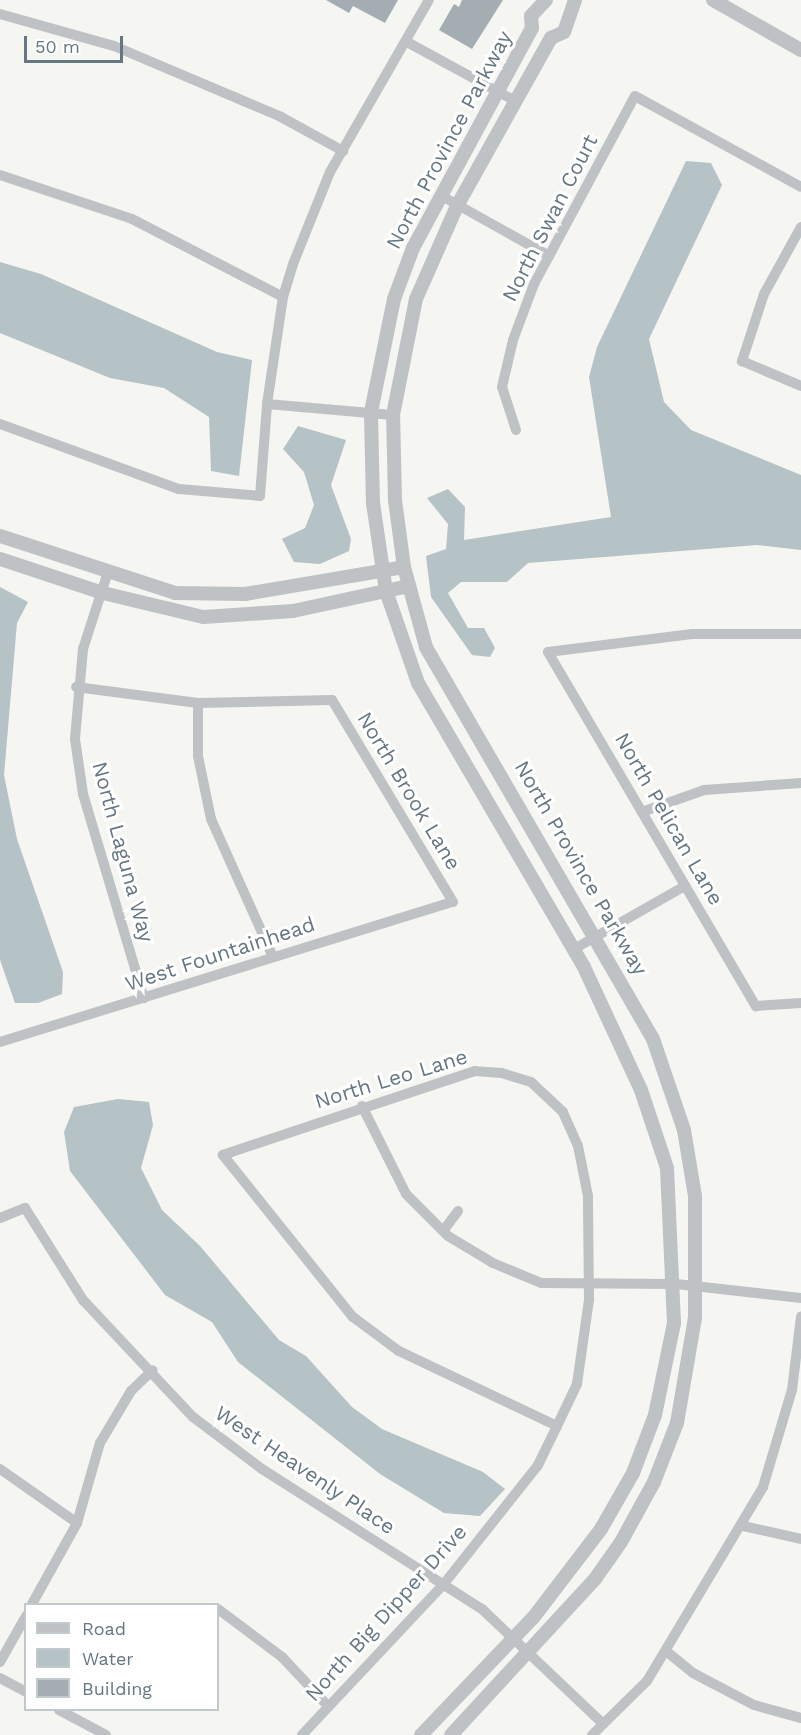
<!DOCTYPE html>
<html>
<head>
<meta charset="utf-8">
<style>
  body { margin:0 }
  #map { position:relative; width:801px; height:1735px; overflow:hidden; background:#f5f5f1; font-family:"Work Sans",sans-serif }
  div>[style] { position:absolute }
  .water>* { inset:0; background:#b5c2c6 }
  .building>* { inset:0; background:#a4aeb2 }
  .minor>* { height:10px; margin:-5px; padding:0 5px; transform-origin:5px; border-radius:5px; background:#bec2c5 }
  .tertiary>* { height:14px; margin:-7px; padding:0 7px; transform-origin:7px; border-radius:7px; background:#bec2c5 }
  span { translate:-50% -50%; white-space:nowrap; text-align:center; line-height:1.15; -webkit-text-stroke:6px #fff; paint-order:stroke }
  .street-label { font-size:21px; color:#647782 }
  .legend { position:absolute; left:24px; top:1603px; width:195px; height:108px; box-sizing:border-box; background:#fff; border:2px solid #c1c9cd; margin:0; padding:8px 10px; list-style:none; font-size:18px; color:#647782 }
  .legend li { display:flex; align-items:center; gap:12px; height:30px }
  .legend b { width:30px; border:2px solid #c1c9cd }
  .scale { position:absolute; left:24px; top:36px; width:99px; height:27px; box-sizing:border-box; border:3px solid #647782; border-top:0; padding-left:8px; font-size:18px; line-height:21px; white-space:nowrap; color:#647782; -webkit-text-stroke:4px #fff; paint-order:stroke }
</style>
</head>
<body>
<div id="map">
  <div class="water">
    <i style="clip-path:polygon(686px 161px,711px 163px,722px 185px,649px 339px,664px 402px,691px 430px,801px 475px,801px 550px,757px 545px,528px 563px,507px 582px,461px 582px,448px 593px,468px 628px,484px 628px,495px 648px,490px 657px,472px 655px,431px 597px,426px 556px,446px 549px,448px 524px,427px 498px,448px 489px,465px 507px,464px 540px,611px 517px,589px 377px,597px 347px)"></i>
    <i style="clip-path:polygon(0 262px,41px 274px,217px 352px,252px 360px,239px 476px,211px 471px,209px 417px,164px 388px,110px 378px,0 333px)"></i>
    <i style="clip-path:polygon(298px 426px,346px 440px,331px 485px,351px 539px,349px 551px,320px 564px,294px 562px,282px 539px,305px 528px,314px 505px,304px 472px,283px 449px)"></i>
    <i style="clip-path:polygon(0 587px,28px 602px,17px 623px,4px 775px,17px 839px,63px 972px,62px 994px,38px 1003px,15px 1003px,0 960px)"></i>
    <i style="clip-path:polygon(118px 1099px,149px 1102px,153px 1125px,141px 1168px,162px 1210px,200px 1246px,279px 1340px,306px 1356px,352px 1407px,382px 1429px,483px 1472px,505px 1489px,480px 1516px,444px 1513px,380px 1474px,238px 1362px,212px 1322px,165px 1295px,70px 1171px,64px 1132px,74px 1107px)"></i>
  </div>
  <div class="building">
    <i style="clip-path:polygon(326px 0,398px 0,385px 23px,353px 6px,349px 13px)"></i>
    <i style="clip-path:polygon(462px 0,503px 0,472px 49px,439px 30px,454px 4px,459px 7px)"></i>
  </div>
  <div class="minor">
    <i style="left:0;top:14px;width:118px;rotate:15.7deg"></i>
    <i style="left:114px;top:46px;width:181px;rotate:23deg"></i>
    <i style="left:281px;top:117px;width:71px;rotate:28.7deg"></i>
    <i style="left:407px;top:42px;width:123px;rotate:28.6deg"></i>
    <i style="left:0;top:175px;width:139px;rotate:18.4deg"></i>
    <i style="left:132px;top:219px;width:170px;rotate:27.3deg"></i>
    <i style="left:440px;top:195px;width:125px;rotate:29.2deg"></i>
    <i style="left:801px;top:227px;width:77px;rotate:118.9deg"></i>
    <i style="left:764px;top:294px;width:71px;rotate:108.2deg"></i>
    <i style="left:742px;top:361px;width:64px;rotate:23deg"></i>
    <i style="left:267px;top:404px;width:126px;rotate:5deg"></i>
    <i style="left:0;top:424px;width:190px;rotate:20deg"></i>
    <i style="left:179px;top:489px;width:81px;rotate:4.9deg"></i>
    <i style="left:260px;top:496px;width:92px;rotate:-85.6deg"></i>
    <i style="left:267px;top:404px;width:108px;rotate:-81.5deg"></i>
    <i style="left:283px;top:297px;width:34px;rotate:-73deg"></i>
    <i style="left:293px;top:264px;width:99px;rotate:-68.1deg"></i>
    <i style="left:330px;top:172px;width:198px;rotate:-60.1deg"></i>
    <i style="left:516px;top:430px;width:45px;rotate:-108deg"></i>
    <i style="left:502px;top:387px;width:48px;rotate:-76.8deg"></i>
    <i style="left:513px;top:340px;width:60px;rotate:-69.4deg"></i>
    <i style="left:534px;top:284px;width:213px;rotate:-61.8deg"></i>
    <i style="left:635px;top:96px;width:189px;rotate:28.7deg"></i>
    <i style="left:107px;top:575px;width:78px;rotate:108deg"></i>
    <i style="left:83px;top:649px;width:90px;rotate:95.1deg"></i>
    <i style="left:75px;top:739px;width:56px;rotate:81.7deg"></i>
    <i style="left:83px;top:794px;width:213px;rotate:73.4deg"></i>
    <i style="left:801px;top:634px;width:109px;rotate:180deg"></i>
    <i style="left:692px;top:634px;width:145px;rotate:172.9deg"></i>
    <i style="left:548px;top:652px;width:411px;rotate:59.6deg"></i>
    <i style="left:756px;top:1006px;width:45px;rotate:-3.8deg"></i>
    <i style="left:198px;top:703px;width:53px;rotate:90deg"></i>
    <i style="left:198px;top:756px;width:64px;rotate:78.3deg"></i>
    <i style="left:211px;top:819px;width:151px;rotate:65.8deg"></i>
    <i style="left:642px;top:812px;width:66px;rotate:-19.5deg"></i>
    <i style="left:704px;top:790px;width:97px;rotate:-4.1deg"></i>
    <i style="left:574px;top:949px;width:128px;rotate:-29.6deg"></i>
    <i style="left:0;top:1042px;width:474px;rotate:-17.2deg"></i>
    <i style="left:453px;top:902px;width:235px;rotate:-120.9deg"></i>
    <i style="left:332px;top:700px;width:134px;rotate:178.7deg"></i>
    <i style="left:198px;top:703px;width:123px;rotate:-172.5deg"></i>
    <i style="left:362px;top:1106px;width:98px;rotate:63.4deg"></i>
    <i style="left:406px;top:1194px;width:59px;rotate:45deg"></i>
    <i style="left:448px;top:1236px;width:52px;rotate:31deg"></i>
    <i style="left:493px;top:1263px;width:52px;rotate:22.6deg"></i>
    <i style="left:541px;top:1283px;width:135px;rotate:0.4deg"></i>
    <i style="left:676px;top:1284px;width:126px;rotate:6.4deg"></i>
    <i style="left:0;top:1218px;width:27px;rotate:-22deg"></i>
    <i style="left:25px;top:1208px;width:109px;rotate:57.8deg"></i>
    <i style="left:83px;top:1300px;width:161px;rotate:46.8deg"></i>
    <i style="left:193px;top:1417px;width:86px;rotate:37deg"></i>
    <i style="left:262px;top:1469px;width:261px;rotate:32.5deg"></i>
    <i style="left:482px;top:1609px;width:167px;rotate:43.5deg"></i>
    <i style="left:443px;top:1231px;width:25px;rotate:-53deg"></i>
    <i style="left:0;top:1469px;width:94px;rotate:35deg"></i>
    <i style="left:743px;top:1526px;width:59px;rotate:12.6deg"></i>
    <i style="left:32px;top:1604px;width:93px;rotate:-60.9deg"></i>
    <i style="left:77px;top:1523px;width:83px;rotate:-74deg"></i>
    <i style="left:100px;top:1443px;width:61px;rotate:-59.2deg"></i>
    <i style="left:131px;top:1391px;width:30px;rotate:-44deg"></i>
    <i style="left:218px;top:1609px;width:80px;rotate:36.9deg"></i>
    <i style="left:282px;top:1657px;width:67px;rotate:46.8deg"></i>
    <i style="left:666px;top:1651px;width:35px;rotate:39deg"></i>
    <i style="left:693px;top:1673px;width:69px;rotate:27.7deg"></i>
    <i style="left:754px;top:1705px;width:49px;rotate:15.5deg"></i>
    <i style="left:0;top:1662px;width:53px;rotate:-60.5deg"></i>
    <i style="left:0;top:1678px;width:30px;rotate:28deg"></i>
    <i style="left:59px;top:1710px;width:53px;rotate:28deg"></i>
    <i style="left:302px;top:1735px;width:206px;rotate:-46.8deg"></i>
    <i style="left:443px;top:1585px;width:153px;rotate:-51.6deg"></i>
    <i style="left:538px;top:1465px;width:43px;rotate:-64deg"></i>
    <i style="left:557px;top:1426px;width:47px;rotate:-64.5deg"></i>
    <i style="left:577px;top:1384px;width:85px;rotate:-81.9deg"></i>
    <i style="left:589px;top:1300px;width:104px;rotate:-90.6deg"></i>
    <i style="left:588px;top:1196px;width:51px;rotate:-101.3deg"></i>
    <i style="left:578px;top:1146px;width:37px;rotate:-114deg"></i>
    <i style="left:563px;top:1112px;width:44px;rotate:-136.8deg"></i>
    <i style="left:531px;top:1082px;width:30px;rotate:-163deg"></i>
    <i style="left:502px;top:1073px;width:27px;rotate:-176deg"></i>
    <i style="left:475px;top:1071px;width:266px;rotate:161.6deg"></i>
    <i style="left:223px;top:1155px;width:208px;rotate:51.3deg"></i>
    <i style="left:353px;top:1317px;width:57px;rotate:36.5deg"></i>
    <i style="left:399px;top:1351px;width:175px;rotate:25.4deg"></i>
    <i style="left:592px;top:1735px;width:77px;rotate:-44.5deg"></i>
    <i style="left:647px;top:1681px;width:226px;rotate:-59.1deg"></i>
    <i style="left:763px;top:1487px;width:101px;rotate:-73.4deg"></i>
    <i style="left:792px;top:1390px;width:74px;rotate:-83deg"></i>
  </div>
  <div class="tertiary">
    <i style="left:713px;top:0;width:101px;rotate:29.6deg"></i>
    <i style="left:0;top:536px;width:184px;rotate:18deg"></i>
    <i style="left:175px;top:593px;width:70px;rotate:0.8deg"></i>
    <i style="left:245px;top:594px;width:161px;rotate:-9.6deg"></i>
    <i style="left:0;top:559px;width:108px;rotate:18.3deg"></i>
    <i style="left:103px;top:593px;width:103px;rotate:13.5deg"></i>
    <i style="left:203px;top:617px;width:90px;rotate:-3.8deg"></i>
    <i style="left:293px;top:611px;width:119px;rotate:-12.2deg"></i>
    <i style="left:421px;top:1735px;width:162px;rotate:-46.3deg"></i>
    <i style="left:533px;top:1618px;width:112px;rotate:-52.6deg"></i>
    <i style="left:601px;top:1529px;width:64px;rotate:-60.3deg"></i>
    <i style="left:633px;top:1473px;width:62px;rotate:-69.2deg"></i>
    <i style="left:655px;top:1415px;width:94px;rotate:-78.3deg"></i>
    <i style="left:674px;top:1323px;width:155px;rotate:-92.6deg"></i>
    <i style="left:667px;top:1168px;width:82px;rotate:-108.4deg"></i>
    <i style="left:641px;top:1090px;width:136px;rotate:-114.9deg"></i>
    <i style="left:584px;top:967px;width:329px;rotate:-120.3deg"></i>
    <i style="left:418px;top:683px;width:97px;rotate:-109.2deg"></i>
    <i style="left:386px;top:591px;width:89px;rotate:-98.4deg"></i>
    <i style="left:373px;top:503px;width:91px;rotate:-91.3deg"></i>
    <i style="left:371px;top:412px;width:115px;rotate:-78.5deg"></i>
    <i style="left:394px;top:299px;width:54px;rotate:-69.6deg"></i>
    <i style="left:413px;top:248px;width:250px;rotate:-61.6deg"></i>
    <i style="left:532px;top:28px;width:12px;rotate:-95deg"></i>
    <i style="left:531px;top:16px;width:22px;rotate:-47deg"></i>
    <i style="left:451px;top:1735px;width:212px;rotate:-47.3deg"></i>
    <i style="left:595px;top:1579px;width:45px;rotate:-54.9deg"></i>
    <i style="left:621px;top:1542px;width:68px;rotate:-61.2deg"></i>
    <i style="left:654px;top:1482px;width:63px;rotate:-68.7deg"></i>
    <i style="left:677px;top:1423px;width:107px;rotate:-80.3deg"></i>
    <i style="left:695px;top:1318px;width:122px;rotate:-90deg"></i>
    <i style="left:695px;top:1196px;width:67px;rotate:-99.5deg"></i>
    <i style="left:684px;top:1130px;width:96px;rotate:-108.8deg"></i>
    <i style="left:653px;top:1039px;width:453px;rotate:-120.1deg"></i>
    <i style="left:426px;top:647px;width:83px;rotate:-105.4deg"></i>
    <i style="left:404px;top:567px;width:68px;rotate:-97.7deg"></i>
    <i style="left:395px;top:500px;width:85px;rotate:-91.3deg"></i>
    <i style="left:393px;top:415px;width:118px;rotate:-78.8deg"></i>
    <i style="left:416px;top:299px;width:102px;rotate:-66.2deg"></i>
    <i style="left:457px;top:206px;width:193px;rotate:-60.8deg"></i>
    <i style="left:551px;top:38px;width:14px;rotate:-25deg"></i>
    <i style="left:564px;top:32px;width:34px;rotate:-71deg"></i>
  </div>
  <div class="street-label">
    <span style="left:449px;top:140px;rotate:-62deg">North Province Parkway</span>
    <span style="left:550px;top:218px;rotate:-63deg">North Swan Court</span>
    <span style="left:409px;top:791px;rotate:59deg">North Brook Lane</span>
    <span style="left:669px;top:819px;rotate:60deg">North Pelican Lane</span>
    <span style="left:123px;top:852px;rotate:75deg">North Laguna Way</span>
    <span style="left:581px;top:868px;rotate:60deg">North Province Parkway</span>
    <span style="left:220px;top:954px;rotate:-18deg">West Fountainhead</span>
    <span style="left:391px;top:1079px;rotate:-17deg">North Leo Lane</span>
    <span style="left:305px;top:1470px;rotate:34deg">West Heavenly Place</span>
    <span style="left:386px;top:1613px;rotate:-48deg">North Big Dipper Drive</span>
  </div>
  <ul class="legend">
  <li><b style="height:8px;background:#bec2c5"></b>Road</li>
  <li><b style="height:16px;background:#b5c2c6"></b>Water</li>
  <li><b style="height:16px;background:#a4aeb2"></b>Building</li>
  </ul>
  <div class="scale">50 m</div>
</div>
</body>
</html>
